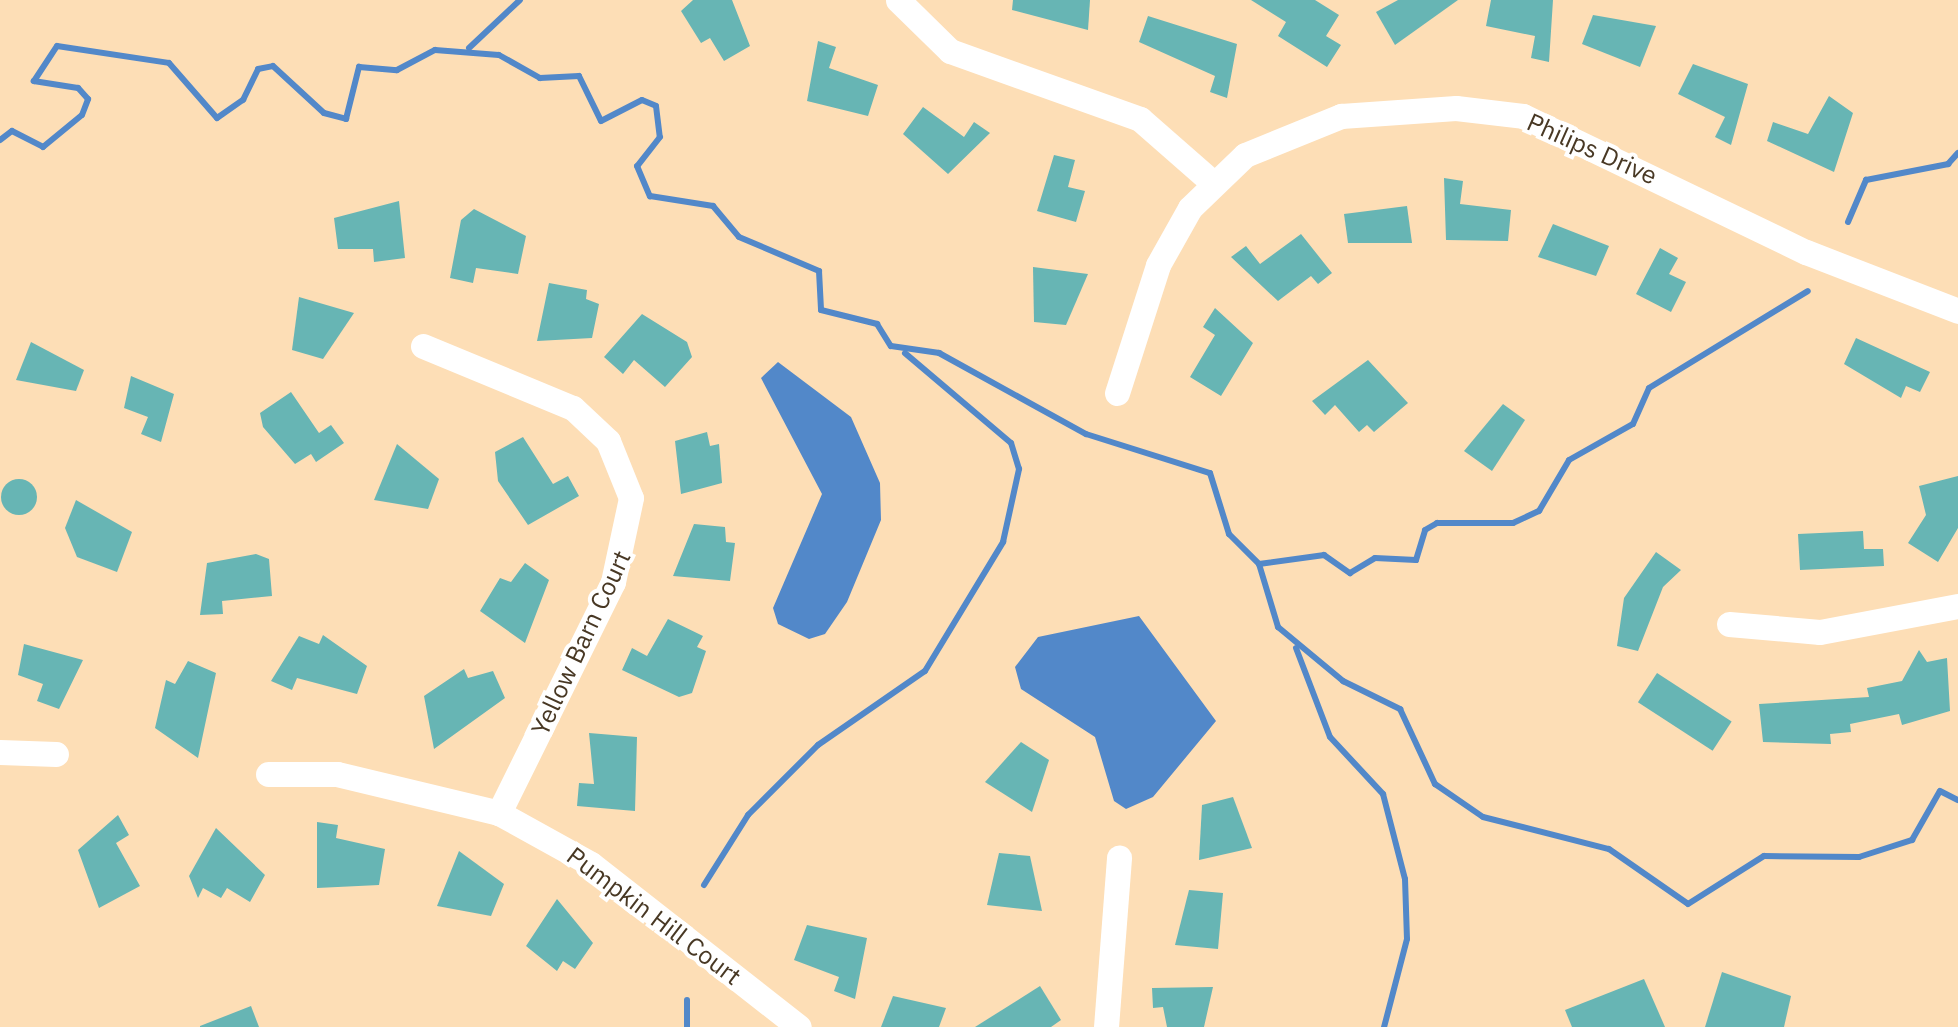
<!DOCTYPE html>
<style>
body{margin:0}
#map{position:relative;width:1958px;height:1027px;overflow:hidden;background:#fddeb6;font-family:"IBM Plex Sans",sans-serif}
div>[style]{position:absolute}
[style*='--x']{left:calc(var(--x)*1px);top:calc(var(--y)*1px);width:calc(var(--w)*1px);rotate:calc(var(--a)*1deg)}
.water>*{inset:0;background:#5288c9}
.stream>*{height:6px;margin:-3px;padding:0 3px;transform-origin:3px;border-radius:3px;background:#5288c9}
.building>*{inset:0;background:#67b5b4;transform-origin:0 0}
.round{border-radius:50%}
.minor>*{height:25px;margin:-12.5px;padding:0 12.5px;transform-origin:12.5px;border-radius:12.5px;background:#fff}
span{translate:-50% -50%;white-space:nowrap;text-align:center;line-height:1.15;-webkit-text-stroke:8px #fff;paint-order:stroke}
.street-label{font-size:25px;color:#483824}
</style>
<div id="map">
<div class="water">
<div style="clip-path:polygon(778px 362px,851px 417px,880px 483px,881px 520px,847px 602px,825px 634px,809px 639px,778px 624px,773px 608px,822px 494px,761px 378px)"></div>
<div style="clip-path:polygon(1139px 616px,1216px 721px,1153px 797px,1126px 809px,1114px 801px,1095px 737px,1021px 689px,1015px 667px,1038px 637px)"></div>
</div>
<div class="stream">
<div style="--x:469;--y:48;--w:70;--a:-43.3"></div>
<div style="--x:0;--y:140;--w:15;--a:-37"></div>
<div style="--x:12;--y:131;--w:35;--a:27"></div>
<div style="--x:43;--y:147;--w:50;--a:-39.4"></div>
<div style="--x:82;--y:115;--w:17;--a:-69"></div>
<div style="--x:88;--y:99;--w:15;--a:-132"></div>
<div style="--x:78;--y:88;--w:45;--a:-171"></div>
<div style="--x:34;--y:81;--w:42;--a:-56.7"></div>
<div style="--x:57;--y:46;--w:113;--a:8.6"></div>
<div style="--x:169;--y:63;--w:73;--a:48.9"></div>
<div style="--x:217;--y:118;--w:32;--a:-35"></div>
<div style="--x:243;--y:100;--w:34;--a:-64"></div>
<div style="--x:258;--y:69;--w:15;--a:-11"></div>
<div style="--x:273;--y:66;--w:69;--a:42.7"></div>
<div style="--x:324;--y:113;--w:23;--a:15"></div>
<div style="--x:346;--y:119;--w:54;--a:-76"></div>
<div style="--x:359;--y:67;--w:38;--a:5"></div>
<div style="--x:397;--y:70;--w:43;--a:-27.8"></div>
<div style="--x:435;--y:50;--w:64;--a:4.5"></div>
<div style="--x:499;--y:55;--w:47;--a:29.3"></div>
<div style="--x:540;--y:78;--w:39;--a:-3"></div>
<div style="--x:579;--y:76;--w:50;--a:63.9"></div>
<div style="--x:601;--y:121;--w:46;--a:-27.1"></div>
<div style="--x:642;--y:100;--w:15;--a:23"></div>
<div style="--x:656;--y:106;--w:31;--a:83"></div>
<div style="--x:660;--y:137;--w:37;--a:128"></div>
<div style="--x:637;--y:166;--w:33;--a:67"></div>
<div style="--x:650;--y:196;--w:64;--a:9"></div>
<div style="--x:713;--y:206;--w:40;--a:50"></div>
<div style="--x:739;--y:237;--w:87;--a:23"></div>
<div style="--x:819;--y:271;--w:39;--a:87"></div>
<div style="--x:821;--y:310;--w:58;--a:14"></div>
<div style="--x:877;--y:324;--w:26;--a:58"></div>
<div style="--x:891;--y:346;--w:49;--a:8.3"></div>
<div style="--x:939;--y:353;--w:168;--a:28.9"></div>
<div style="--x:1086;--y:434;--w:130;--a:17.5"></div>
<div style="--x:1210;--y:473;--w:64;--a:72.7"></div>
<div style="--x:1229;--y:534;--w:42;--a:45"></div>
<div style="--x:1259;--y:564;--w:66;--a:73.2"></div>
<div style="--x:1278;--y:627;--w:85;--a:39.7"></div>
<div style="--x:1343;--y:681;--w:64;--a:26.2"></div>
<div style="--x:1400;--y:709;--w:83;--a:65"></div>
<div style="--x:1435;--y:784;--w:58;--a:34.5"></div>
<div style="--x:1483;--y:817;--w:130;--a:14.3"></div>
<div style="--x:1609;--y:849;--w:96;--a:34.8"></div>
<div style="--x:1688;--y:904;--w:90;--a:-32.3"></div>
<div style="--x:1764;--y:856;--w:95;--a:0.6"></div>
<div style="--x:1859;--y:857;--w:56;--a:-17.8"></div>
<div style="--x:1912;--y:840;--w:56;--a:-60.3"></div>
<div style="--x:1940;--y:791;--w:20;--a:27"></div>
<div style="--x:1848;--y:222;--w:46;--a:-66.8"></div>
<div style="--x:1866;--y:180;--w:84;--a:-11"></div>
<div style="--x:1948;--y:164;--w:15;--a:-48"></div>
<div style="--x:1259;--y:564;--w:66;--a:-7.9"></div>
<div style="--x:1324;--y:555;--w:32;--a:35"></div>
<div style="--x:1350;--y:573;--w:29;--a:-31"></div>
<div style="--x:1375;--y:558;--w:41;--a:2.8"></div>
<div style="--x:1416;--y:560;--w:31;--a:-73"></div>
<div style="--x:1425;--y:530;--w:14;--a:-30"></div>
<div style="--x:1437;--y:523;--w:76;--a:0"></div>
<div style="--x:1513;--y:523;--w:29;--a:-25"></div>
<div style="--x:1539;--y:511;--w:59;--a:-59.5"></div>
<div style="--x:1569;--y:460;--w:73;--a:-29.4"></div>
<div style="--x:1633;--y:424;--w:39;--a:-66"></div>
<div style="--x:1649;--y:388;--w:186;--a:-31.4"></div>
<div style="--x:1296;--y:648;--w:95;--a:69.1"></div>
<div style="--x:1330;--y:737;--w:78;--a:47.1"></div>
<div style="--x:1383;--y:794;--w:88;--a:75.5"></div>
<div style="--x:1405;--y:879;--w:60;--a:88.1"></div>
<div style="--x:1407;--y:939;--w:91;--a:104.6"></div>
<div style="--x:704;--y:885;--w:83;--a:-57.8"></div>
<div style="--x:748;--y:815;--w:99;--a:-45"></div>
<div style="--x:818;--y:745;--w:130;--a:-34.7"></div>
<div style="--x:925;--y:671;--w:151;--a:-58.8"></div>
<div style="--x:1003;--y:542;--w:75;--a:-77.6"></div>
<div style="--x:1019;--y:469;--w:27;--a:-107"></div>
<div style="--x:1011;--y:443;--w:139;--a:-139.7"></div>
<div style="--x:687;--y:1000;--w:27;--a:90"></div>
</div>
<div class="building">
<div style="clip-path:polygon(693px 0,732px 0,750px 46px,724px 61px,710px 38px,701px 43px,681px 11px)"></div>
<div style="clip-path:polygon(1013px 0,1090px 0,1088px 30px,1012px 10px)"></div>
<div style="clip-path:polygon(1251px 0,1315px 0,1339px 15px,1326px 36px,1341px 45px,1327px 67px,1278px 36px,1286px 22px)"></div>
<div style="clip-path:polygon(1398px 0,1458px 0,1395px 45px,1376px 12px)"></div>
<div style="clip-path:polygon(1491px 0,1553px 0,1549px 62px,1531px 58px,1535px 36px,1486px 26px)"></div>
<div style="clip-path:polygon(1593px 15px,1656px 26px,1640px 67px,1582px 44px)"></div>
<div style="clip-path:polygon(1148px 16px,1237px 44px,1227px 98px,1210px 92px,1215px 76px,1139px 42px)"></div>
<div style="clip-path:polygon(818px 41px,836px 47px,829px 68px,878px 85px,868px 116px,807px 101px)"></div>
<div style="clip-path:polygon(1693px 64px,1748px 84px,1731px 145px,1715px 137px,1725px 117px,1678px 94px)"></div>
<div style="clip-path:polygon(1829px 96px,1853px 113px,1834px 172px,1767px 141px,1773px 122px,1808px 134px)"></div>
<div style="clip-path:polygon(923px 107px,964px 137px,974px 122px,990px 133px,948px 174px,903px 134px)"></div>
<div style="clip-path:polygon(1054px 155px,1075px 160px,1068px 187px,1085px 191px,1076px 222px,1037px 211px)"></div>
<div style="clip-path:polygon(1444px 178px,1463px 181px,1460px 204px,1511px 210px,1508px 241px,1446px 240px)"></div>
<div style="clip-path:polygon(399px 201px,405px 258px,374px 262px,373px 249px,338px 249px,334px 218px)"></div>
<div style="clip-path:polygon(1407px 206px,1412px 243px,1348px 243px,1344px 214px)"></div>
<div style="clip-path:polygon(474px 209px,526px 236px,518px 274px,476px 268px,473px 283px,450px 278px,461px 220px)"></div>
<div style="clip-path:polygon(1553px 224px,1609px 246px,1596px 276px,1538px 257px)"></div>
<div style="clip-path:polygon(1301px 234px,1332px 273px,1318px 284px,1311px 276px,1278px 301px,1231px 257px,1246px 246px,1260px 264px)"></div>
<div style="clip-path:polygon(1660px 248px,1678px 258px,1669px 274px,1686px 282px,1671px 312px,1636px 294px)"></div>
<div style="clip-path:polygon(1033px 267px,1088px 274px,1066px 325px,1034px 322px)"></div>
<div style="clip-path:polygon(549px 283px,587px 290px,586px 299px,599px 304px,592px 338px,537px 341px)"></div>
<div style="clip-path:polygon(299px 297px,354px 313px,323px 359px,292px 350px)"></div>
<div style="clip-path:polygon(1215px 308px,1253px 343px,1221px 396px,1190px 377px,1215px 335px,1203px 327px)"></div>
<div style="clip-path:polygon(642px 314px,687px 342px,692px 357px,665px 387px,634px 360px,623px 374px,604px 357px)"></div>
<div style="clip-path:polygon(1856px 338px,1930px 372px,1920px 392px,1906px 386px,1901px 398px,1844px 364px)"></div>
<div style="clip-path:polygon(31px 342px,84px 370px,76px 391px,16px 380px)"></div>
<div style="clip-path:polygon(1368px 360px,1408px 403px,1374px 432px,1367px 425px,1359px 432px,1335px 405px,1325px 415px,1312px 401px)"></div>
<div style="clip-path:polygon(131px 376px,174px 394px,161px 442px,141px 434px,148px 417px,124px 408px)"></div>
<div style="clip-path:polygon(291px 392px,319px 433px,331px 425px,344px 443px,316px 462px,311px 454px,295px 464px,263px 427px,260px 413px)"></div>
<div style="clip-path:polygon(1503px 404px,1525px 420px,1492px 471px,1464px 451px)"></div>
<div style="clip-path:polygon(707px 432px,710px 446px,719px 444px,722px 483px,681px 494px,675px 441px)"></div>
<div style="clip-path:polygon(523px 437px,553px 484px,568px 476px,579px 496px,528px 525px,498px 481px,495px 452px)"></div>
<div style="clip-path:polygon(397px 444px,439px 479px,428px 509px,374px 500px)"></div>
<div style="clip-path:polygon(1958px 476px,1958px 528px,1938px 562px,1908px 543px,1926px 515px,1919px 486px)"></div>
<div class="round" style="left:1px;top:479px;width:36px;height:36px"></div>
<div style="clip-path:polygon(76px 500px,132px 532px,117px 572px,77px 557px,65px 528px)"></div>
<div style="clip-path:polygon(694px 524px,725px 527px,726px 542px,735px 543px,730px 581px,673px 576px)"></div>
<div style="clip-path:polygon(1863px 531px,1864px 549px,1883px 549px,1884px 566px,1800px 570px,1798px 534px)"></div>
<div style="clip-path:polygon(1656px 552px,1681px 570px,1663px 587px,1638px 651px,1617px 646px,1624px 598px)"></div>
<div style="clip-path:polygon(256px 554px,269px 559px,272px 596px,222px 601px,223px 614px,200px 615px,207px 563px)"></div>
<div style="clip-path:polygon(525px 563px,549px 580px,525px 643px,480px 611px,500px 578px,511px 582px)"></div>
<div style="clip-path:polygon(668px 619px,703px 636px,697px 647px,706px 651px,692px 693px,679px 697px,622px 670px,632px 648px,647px 656px)"></div>
<div style="clip-path:polygon(323px 635px,367px 666px,357px 694px,297px 678px,292px 690px,271px 681px,299px 636px,319px 644px)"></div>
<div style="clip-path:polygon(24px 644px,83px 660px,59px 709px,37px 701px,43px 684px,18px 675px)"></div>
<div style="clip-path:polygon(1919px 650px,1927px 662px,1947px 658px,1950px 711px,1902px 725px,1899px 714px,1850px 724px,1851px 732px,1830px 734px,1831px 744px,1763px 742px,1759px 704px,1869px 697px,1867px 688px,1902px 681px)"></div>
<div style="clip-path:polygon(188px 661px,216px 673px,198px 758px,155px 728px,166px 680px,175px 684px)"></div>
<div style="clip-path:polygon(464px 669px,468px 678px,493px 671px,505px 698px,434px 749px,424px 696px)"></div>
<div style="left:1657px;top:673px;width:89px;height:35px;rotate:33deg"></div>
<div style="clip-path:polygon(589px 733px,637px 737px,635px 811px,577px 806px,579px 783px,594px 784px)"></div>
<div style="clip-path:polygon(1021px 742px,1049px 760px,1032px 812px,985px 782px)"></div>
<div style="clip-path:polygon(1233px 797px,1252px 848px,1199px 860px,1202px 805px)"></div>
<div style="clip-path:polygon(118px 815px,129px 835px,116px 843px,140px 886px,99px 908px,78px 850px)"></div>
<div style="clip-path:polygon(317px 822px,338px 825px,336px 838px,385px 849px,379px 885px,317px 888px)"></div>
<div style="clip-path:polygon(216px 828px,265px 875px,250px 902px,227px 888px,221px 898px,203px 888px,198px 898px,189px 876px)"></div>
<div style="clip-path:polygon(459px 851px,504px 884px,491px 916px,437px 906px)"></div>
<div style="clip-path:polygon(999px 853px,1030px 856px,1042px 911px,987px 905px)"></div>
<div style="clip-path:polygon(1189px 890px,1223px 893px,1218px 949px,1175px 945px)"></div>
<div style="clip-path:polygon(557px 899px,593px 943px,575px 969px,563px 961px,557px 971px,526px 946px)"></div>
<div style="clip-path:polygon(807px 925px,867px 938px,855px 999px,834px 991px,839px 977px,794px 960px)"></div>
<div style="clip-path:polygon(1722px 972px,1791px 996px,1784px 1027px,1705px 1027px)"></div>
<div style="clip-path:polygon(1644px 979px,1665px 1027px,1572px 1027px,1565px 1010px)"></div>
<div style="clip-path:polygon(1040px 986px,1061px 1020px,1051px 1027px,975px 1027px)"></div>
<div style="clip-path:polygon(1213px 987px,1204px 1027px,1167px 1027px,1163px 1007px,1153px 1008px,1152px 988px)"></div>
<div style="clip-path:polygon(893px 996px,946px 1008px,939px 1027px,881px 1027px)"></div>
<div style="clip-path:polygon(251px 1006px,259px 1027px,200px 1027px,200px 1026px)"></div>
</div>
<div class="minor">
<div style="--x:898;--y:0;--w:73;--a:44.4"></div>
<div style="--x:950;--y:51;--w:202;--a:19.7"></div>
<div style="--x:1140;--y:119;--w:96;--a:41.2"></div>
<div style="--x:423;--y:346;--w:162;--a:22.5"></div>
<div style="--x:573;--y:408;--w:48;--a:43.3"></div>
<div style="--x:608;--y:441;--w:61;--a:68"></div>
<div style="--x:631;--y:498;--w:86;--a:102.1"></div>
<div style="--x:613;--y:582;--w:258;--a:116.3"></div>
<div style="--x:1117;--y:393;--w:134;--a:-72.2"></div>
<div style="--x:1158;--y:265;--w:65;--a:-60.7"></div>
<div style="--x:1190;--y:208;--w:76;--a:-43.9"></div>
<div style="--x:1245;--y:155;--w:104;--a:-22.1"></div>
<div style="--x:1341;--y:116;--w:115;--a:-4"></div>
<div style="--x:1456;--y:108;--w:67;--a:6.8"></div>
<div style="--x:1523;--y:116;--w:314;--a:25.7"></div>
<div style="--x:1806;--y:252;--w:163;--a:21.2"></div>
<div style="--x:1729;--y:624;--w:91;--a:5"></div>
<div style="--x:1820;--y:632;--w:140;--a:-10.7"></div>
<div style="--x:0;--y:752;--w:56;--a:2"></div>
<div style="--x:268;--y:774;--w:69;--a:0"></div>
<div style="--x:337;--y:774;--w:167;--a:13.5"></div>
<div style="--x:499;--y:813;--w:105;--a:29"></div>
<div style="--x:591;--y:864;--w:264;--a:38.1"></div>
<div style="--x:1106;--y:1027;--w:170;--a:-85.6"></div>
</div>
<div class="street-label">
<span style="left:1592px;top:149px;rotate:24deg">Philips Drive</span>
<span style="left:581px;top:643px;rotate:-65deg">Yellow Barn Court</span>
<span style="left:654px;top:916px;rotate:37deg">Pumpkin Hill Court</span>
</div>
</div>
